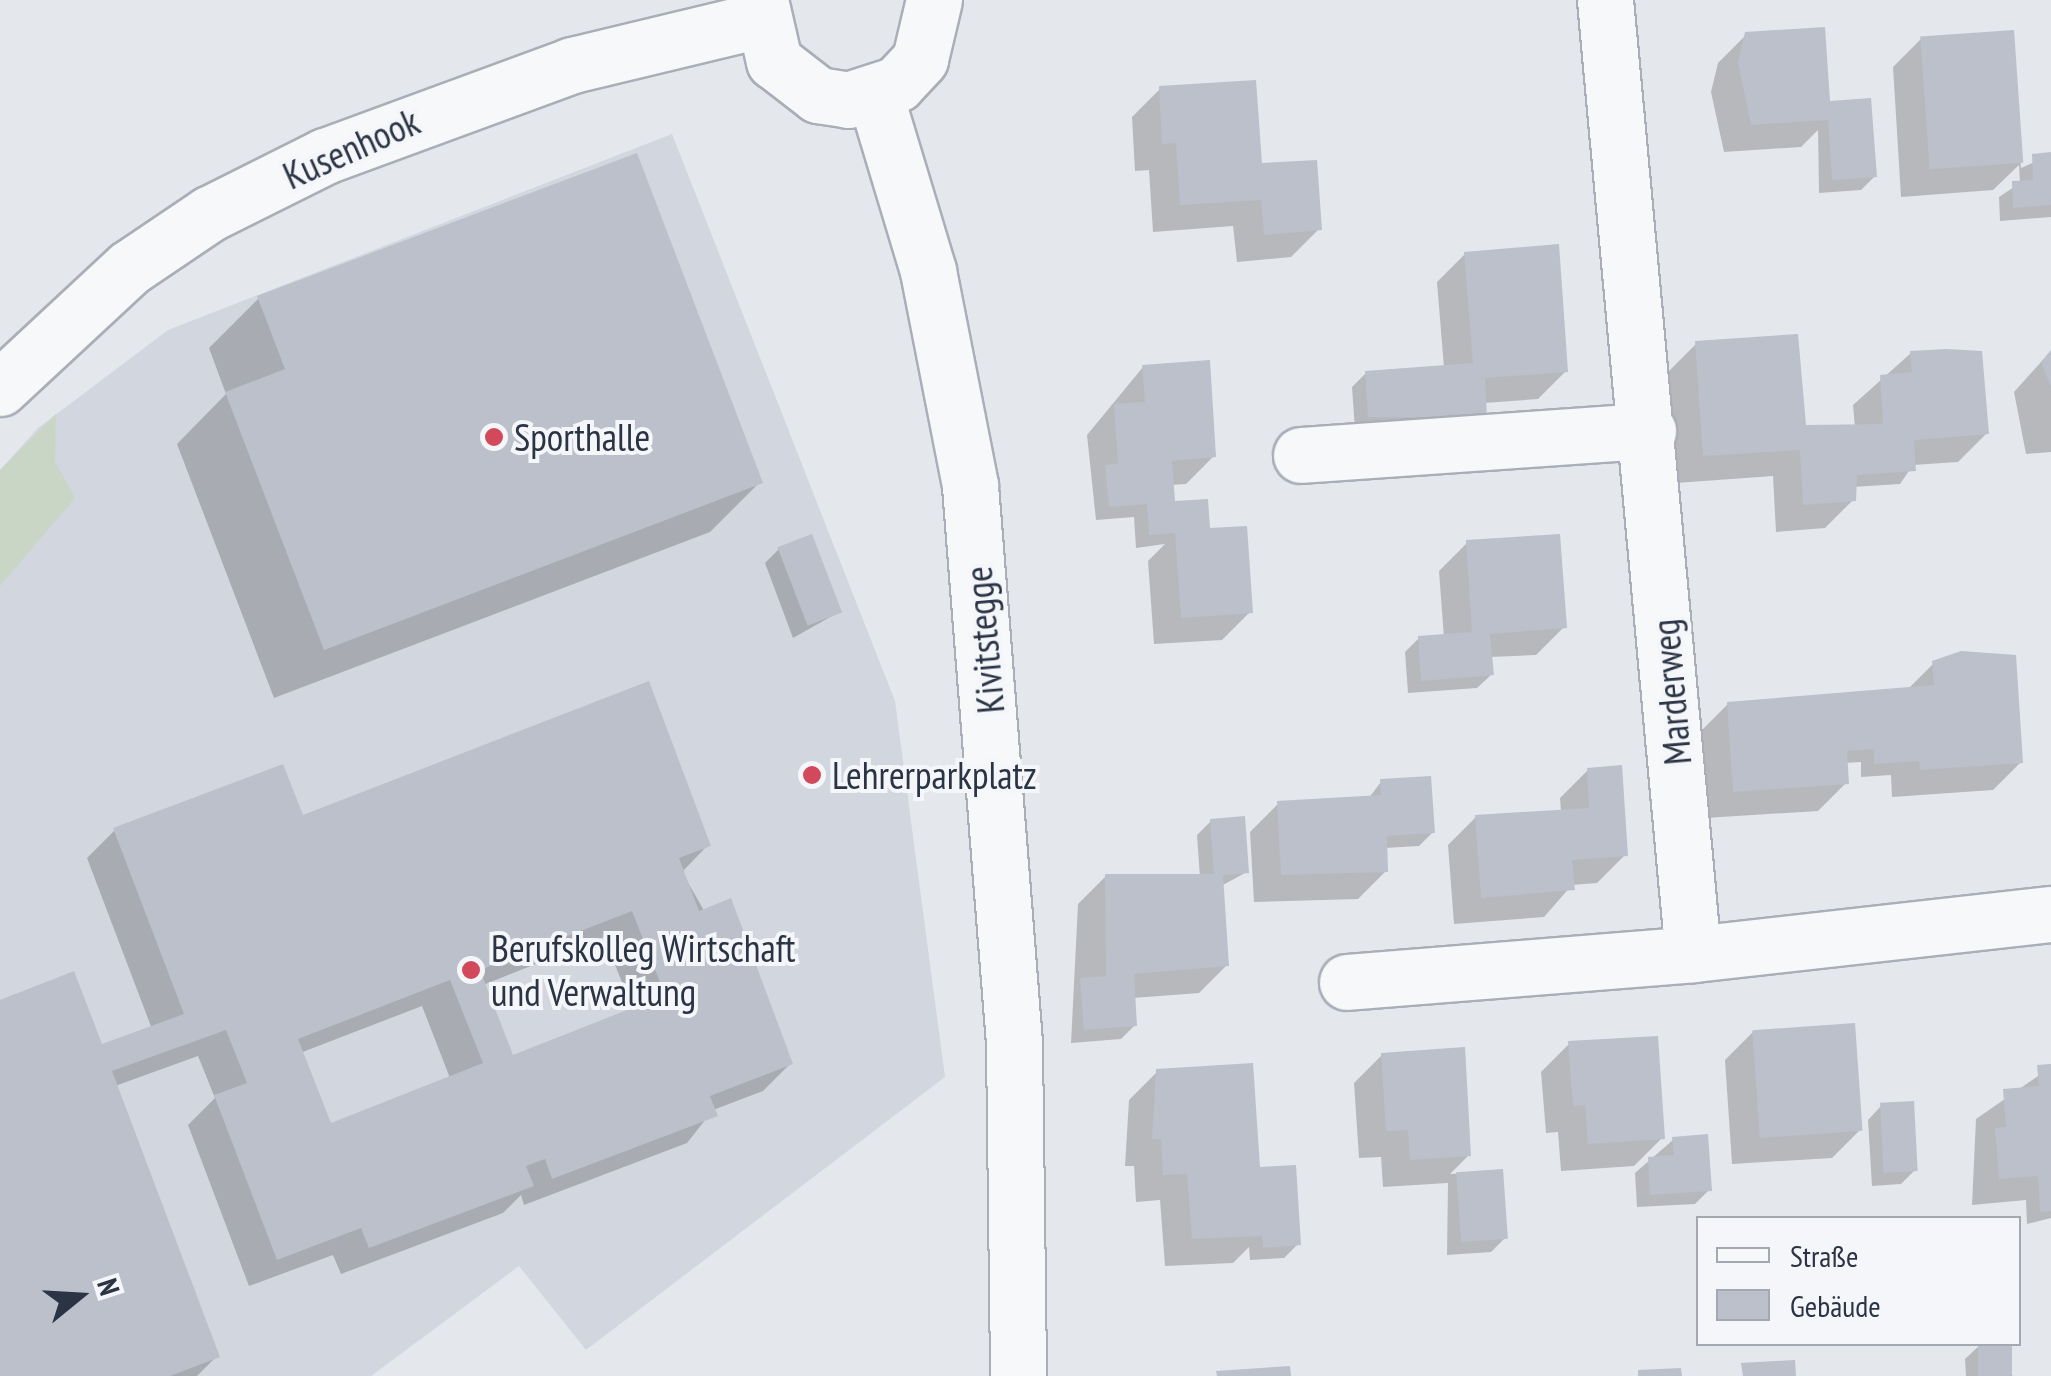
<!DOCTYPE html>
<meta charset="utf-8">
<style>
body{margin:0}
#map{position:relative;width:2051px;height:1376px;overflow:hidden;background:#e4e7ec;font-family:"PT Sans Narrow",sans-serif}
div>[style]{position:absolute}
[style*='--x']{left:calc(var(--x)*1px);top:calc(var(--y)*1px);width:calc(var(--w)*1px);rotate:calc(var(--a)*1deg)}
.built>*{inset:0;background:#d2d6de}
.green>*{inset:0;background:#c9d6c5}
.shadow>*{inset:0;background:#0003}
.building>*{inset:0;background:#bbc0ca;transform-origin:0 0}
.roads{filter:drop-shadow(2px 0 #a9aeb7) drop-shadow(-2px 0 #a9aeb7) drop-shadow(0 2px #a9aeb7) drop-shadow(0 -2px #a9aeb7)}
.street>*{height:55px;margin:-27.5px;padding:0 27.5px;transform-origin:27.5px;border-radius:27.5px;background:#f7f8fa}
.dots>*{width:28px;height:28px;translate:-50% -50%;box-sizing:border-box;border:5px solid #f4f6f9;border-radius:50%}
span{translate:-50% -50%;white-space:nowrap;text-align:center;line-height:1.15;-webkit-text-stroke:8px #f4f6f9;paint-order:stroke}
.street-label{font-size:38px;color:#2b3445}
.poi-label{font-size:38px;color:#2b3445}
.left{translate:0 -50%;text-align:left}
.legend{position:absolute;left:1696px;top:1216px;width:325px;height:130px;box-sizing:border-box;background:#f4f6f9;border:2px solid #a4a8b1;margin:0;padding:12px 18px;list-style:none;font-size:30px;color:#2b3445}
.legend li{display:flex;align-items:center;gap:20px;height:50px}
.legend b{width:50px;border:2px solid #a4a8b1}
.north{position:absolute;left:30px;top:1246px;width:100px;height:100px;-webkit-text-stroke:8px #f4f6f9;paint-order:stroke;rotate:72deg;font-size:28px;font-weight:700;line-height:40px;text-align:center;color:#2b3445}
.north::after{content:'';display:block;margin:auto;width:35px;height:45px;background:#2b3445;clip-path:polygon(50% 0,100% 100%,50% 72%,0 100%)}
</style>
<div id="map">
<div class="built">
<div style="clip-path:polygon(672px 134px,895px 701px,945px 1077px,586px 1350px,519px 1266px,371px 1376px,0 1376px,0 470px,38px 428px,168px 330px)"></div>
</div>
<div class="green">
<div style="clip-path:polygon(56px 414px,55px 462px,75px 498px,0 586px,0 470px)"></div>
</div>
<div class="shadow">
<div style="clip-path:polygon(2012px 33px,2021px 168px,2051px 155px,2051px 217px,2000px 221px,1999px 197px,2020px 183px,2019px 165px,1993px 190px,1901px 197px,1893px 67px,1921px 39px)"></div>
<div style="clip-path:polygon(1746px 35px,1828px 107px,1875px 176px,1861px 190px,1819px 193px,1818px 130px,1801px 147px,1724px 152px,1711px 92px,1718px 63px)"></div>
<div style="clip-path:polygon(1160px 89px,1260px 166px,1319px 229px,1291px 257px,1237px 262px,1233px 226px,1153px 232px,1149px 170px,1135px 171px,1132px 117px)"></div>
<div style="clip-path:polygon(1465px 254px,1566px 371px,1538px 399px,1484px 403px,1485px 417px,1355px 430px,1352px 387px,1366px 373px,1444px 368px,1437px 282px)"></div>
<div style="clip-path:polygon(259px 298px,760px 482px,710px 532px,274px 698px,177px 444px,226px 394px,209px 348px)"></div>
<div style="clip-path:polygon(1696px 344px,1803px 428px,1855px 428px,1853px 405px,1911px 353px,1986px 434px,1958px 462px,1913px 465px,1900px 484px,1852px 487px,1853px 500px,1825px 528px,1776px 532px,1773px 476px,1676px 483px,1668px 372px)"></div>
<div style="clip-path:polygon(2051px 351px,2051px 452px,2026px 454px,2014px 392px)"></div>
<div style="clip-path:polygon(1143px 367px,1214px 456px,1186px 484px,1171px 485px,1173px 504px,1204px 531px,1250px 612px,1222px 640px,1154px 644px,1148px 561px,1165px 544px,1136px 548px,1134px 517px,1096px 520px,1087px 435px)"></div>
<div style="clip-path:polygon(1467px 543px,1564px 627px,1536px 655px,1490px 657px,1491px 675px,1477px 688px,1408px 693px,1405px 652px,1419px 638px,1444px 638px,1439px 571px)"></div>
<div style="clip-path:polygon(779px 549px,839px 612px,793px 638px,765px 563px)"></div>
<div style="clip-path:polygon(1934px 663px,2021px 762px,1993px 790px,1892px 797px,1891px 775px,1861px 777px,1861px 762px,1844px 763px,1846px 783px,1818px 811px,1705px 818px,1700px 732px,1728px 704px,1907px 690px)"></div>
<div style="clip-path:polygon(1588px 770px,1625px 855px,1597px 883px,1572px 885px,1544px 917px,1454px 924px,1448px 845px,1476px 817px,1561px 812px,1560px 798px)"></div>
<div style="clip-path:polygon(1381px 782px,1433px 832px,1419px 846px,1385px 848px,1386px 871px,1358px 899px,1254px 902px,1250px 832px,1278px 804px,1368px 799px)"></div>
<div style="clip-path:polygon(evenodd,302px 818px,708px 845px,682px 872px,791px 1063px,763px 1091px,713px 1110px,687px 1143px,524px 1205px,521px 1195px,503px 1213px,341px 1274px,333px 1255px,249px 1286px,188px 1125px,215px 1098px,198px 1056px,115px 1086px,217px 1356px,197px 1376px,0 1376px,0 1002px,101px 1048px,152px 1029px,87px 858px,115px 830px,302px 818px,604px 937px,633px 1010px,512px 1058px,483px 985px,604px 937px,302px 818px,422px 1006px,450px 1078px,329px 1126px,300px 1053px,422px 1006px)"></div>
<div style="clip-path:polygon(1211px 821px,1247px 872px,1221px 886px,1227px 965px,1199px 993px,1133px 998px,1135px 1025px,1121px 1039px,1071px 1043px,1078px 904px,1106px 876px,1200px 878px,1197px 835px)"></div>
<div style="clip-path:polygon(1753px 1032px,1860px 1130px,1832px 1158px,1732px 1164px,1725px 1060px)"></div>
<div style="clip-path:polygon(1569px 1044px,1662px 1138px,1634px 1166px,1561px 1171px,1558px 1132px,1546px 1133px,1541px 1072px)"></div>
<div style="clip-path:polygon(1382px 1055px,1469px 1155px,1450px 1174px,1501px 1171px,1505px 1238px,1491px 1252px,1447px 1255px,1448px 1183px,1383px 1187px,1381px 1157px,1359px 1158px,1354px 1083px)"></div>
<div style="clip-path:polygon(2051px 1067px,2051px 1218px,2027px 1224px,2026px 1200px,1972px 1205px,1976px 1119px)"></div>
<div style="clip-path:polygon(1157px 1072px,1257px 1170px,1298px 1244px,1284px 1258px,1250px 1260px,1249px 1247px,1233px 1263px,1165px 1266px,1160px 1200px,1136px 1202px,1134px 1166px,1125px 1166px,1129px 1100px)"></div>
<div style="clip-path:polygon(1881px 1106px,1915px 1170px,1901px 1184px,1872px 1186px,1868px 1120px)"></div>
<div style="clip-path:polygon(1674px 1139px,1709px 1190px,1695px 1204px,1637px 1207px,1635px 1173px)"></div>
<div style="clip-path:polygon(1979px 1346px,2013px 1376px,1966px 1376px,1965px 1359px)"></div>
</div>
<div class="building">
<div style="clip-path:polygon(1825px 27px,1830px 101px,1871px 98px,1877px 177px,1832px 180px,1828px 120px,1751px 125px,1738px 63px,1745px 32px)"></div>
<div style="left:2014px;top:30px;width:133px;height:94px;rotate:86deg"></div>
<div style="clip-path:polygon(1256px 80px,1262px 163px,1317px 160px,1322px 230px,1264px 235px,1261px 200px,1180px 205px,1176px 143px,1162px 144px,1159px 86px)"></div>
<div style="clip-path:polygon(2051px 152px,2051px 205px,2013px 208px,2012px 181px,2033px 180px,2032px 154px)"></div>
<div style="clip-path:polygon(637px 153px,763px 483px,324px 650px,225px 392px,285px 369px,257px 296px)"></div>
<div style="clip-path:polygon(1559px 244px,1568px 372px,1485px 378px,1487px 418px,1368px 417px,1365px 371px,1473px 363px,1464px 252px)"></div>
<div style="clip-path:polygon(1798px 334px,1806px 425px,1883px 424px,1880px 375px,1912px 372px,1910px 351px,1946px 349px,1982px 351px,1989px 434px,1914px 440px,1916px 471px,1857px 475px,1856px 501px,1803px 505px,1800px 450px,1703px 456px,1695px 341px)"></div>
<div style="clip-path:polygon(2051px 350px,2051px 387px,2041px 362px)"></div>
<div style="clip-path:polygon(1210px 360px,1216px 457px,1172px 461px,1175px 501px,1208px 499px,1210px 528px,1247px 526px,1253px 613px,1181px 618px,1175px 533px,1149px 535px,1147px 504px,1109px 507px,1105px 465px,1118px 464px,1114px 404px,1145px 402px,1142px 365px)"></div>
<div style="left:812px;top:534px;width:84px;height:37px;rotate:69deg"></div>
<div style="clip-path:polygon(1560px 534px,1567px 628px,1490px 634px,1494px 675px,1421px 681px,1418px 636px,1472px 632px,1466px 540px)"></div>
<div style="clip-path:polygon(1961px 651px,2016px 655px,2023px 763px,1920px 770px,1919px 761px,1874px 764px,1874px 749px,1847px 751px,1849px 784px,1733px 792px,1727px 702px,1934px 685px,1932px 661px)"></div>
<div style="clip-path:polygon(evenodd,649px 681px,711px 846px,679px 858px,699px 911px,731px 898px,793px 1064px,710px 1096px,718px 1116px,552px 1179px,545px 1159px,526px 1166px,534px 1186px,369px 1248px,361px 1228px,277px 1260px,214px 1095px,247px 1083px,226px 1030px,112px 1071px,220px 1357px,170px 1376px,0 1376px,0 1000px,74px 971px,102px 1044px,184px 1014px,113px 828px,283px 764px,303px 815px,649px 681px,632px 911px,665px 995px,513px 1055px,480px 970px,632px 911px,649px 681px,450px 980px,483px 1063px,331px 1123px,298px 1039px,450px 980px)"></div>
<div style="clip-path:polygon(1622px 765px,1628px 856px,1572px 860px,1575px 890px,1481px 898px,1475px 815px,1589px 808px,1587px 768px)"></div>
<div style="clip-path:polygon(1431px 776px,1435px 833px,1387px 836px,1388px 872px,1281px 875px,1277px 801px,1381px 795px,1380px 779px)"></div>
<div style="clip-path:polygon(1245px 816px,1249px 873px,1223px 875px,1229px 966px,1134px 974px,1137px 1026px,1084px 1030px,1080px 978px,1106px 976px,1105px 874px,1214px 874px,1210px 819px)"></div>
<div style="left:1855px;top:1023px;width:108px;height:103px;rotate:86deg"></div>
<div style="clip-path:polygon(1658px 1036px,1665px 1139px,1588px 1144px,1585px 1105px,1573px 1106px,1568px 1041px)"></div>
<div style="clip-path:polygon(1465px 1047px,1471px 1156px,1410px 1160px,1408px 1130px,1386px 1131px,1381px 1053px)"></div>
<div style="clip-path:polygon(1253px 1063px,1260px 1167px,1296px 1165px,1301px 1245px,1263px 1248px,1262px 1236px,1192px 1239px,1187px 1174px,1163px 1175px,1161px 1139px,1152px 1139px,1156px 1069px)"></div>
<div style="clip-path:polygon(2051px 1064px,2051px 1211px,2040px 1212px,2038px 1176px,1999px 1179px,1995px 1128px,2006px 1127px,2003px 1089px,2039px 1086px,2037px 1065px)"></div>
<div style="left:1914px;top:1101px;width:70px;height:34px;rotate:87deg"></div>
<div style="clip-path:polygon(1708px 1134px,1712px 1191px,1650px 1195px,1648px 1157px,1674px 1155px,1672px 1137px)"></div>
<div style="left:1503px;top:1169px;width:70px;height:47px;rotate:86deg"></div>
<div style="left:1978px;top:1344px;width:34px;height:32px"></div>
<div style="clip-path:polygon(1795px 1360px,1796px 1376px,1743px 1376px,1741px 1363px)"></div>
<div style="clip-path:polygon(1290px 1366px,1291px 1376px,1217px 1376px,1216px 1371px)"></div>
<div style="clip-path:polygon(1681px 1368px,1682px 1376px,1638px 1376px,1638px 1370px)"></div>
</div>
<div class="roads">
<div class="street">
<div style="--x:760;--y:0;--w:63;--a:77.1"></div>
<div style="--x:774;--y:61;--w:56;--a:37.7"></div>
<div style="--x:818;--y:95;--w:30;--a:9"></div>
<div style="--x:848;--y:100;--w:52;--a:-18.1"></div>
<div style="--x:897;--y:84;--w:34;--a:-47"></div>
<div style="--x:920;--y:59;--w:61;--a:-76.7"></div>
<div style="--x:1605;--y:0;--w:958;--a:84.73"></div>
<div style="--x:1693;--y:954;--w:360;--a:-6.4"></div>
<div style="--x:875;--y:95;--w:184;--a:73.2"></div>
<div style="--x:928;--y:271;--w:219;--a:78.9"></div>
<div style="--x:970;--y:486;--w:559;--a:85.48"></div>
<div style="--x:1014;--y:1043;--w:333;--a:89.3"></div>
<div style="--x:0;--y:388;--w:176;--a:-42.9"></div>
<div style="--x:129;--y:268;--w:97;--a:-34"></div>
<div style="--x:209;--y:214;--w:130;--a:-26.6"></div>
<div style="--x:325;--y:156;--w:263;--a:-20.2"></div>
<div style="--x:572;--y:65;--w:192;--a:-13.5"></div>
<div style="--x:1301;--y:455;--w:348;--a:-4"></div>
<div style="--x:1347;--y:982;--w:347;--a:-4.6"></div>
</div>
</div>
<div class="dots">
<div style="left:494px;top:437px;background:#d1495b"></div>
<div style="left:812px;top:775px;background:#d1495b"></div>
<div style="left:471px;top:970px;background:#d1495b"></div>
</div>
<div class="street-label">
<span style="left:351px;top:148px;rotate:-24deg">Kusenhook</span>
<span style="left:984px;top:640px;rotate:-95deg">Kivitstegge</span>
<span style="left:1671px;top:692px;rotate:-95deg">Marderweg</span>
</div>
<div class="poi-label">
<span class="left" style="left:514px;top:437px">Sporthalle</span>
<span class="left" style="left:832px;top:775px">Lehrerparkplatz</span>
<span class="left" style="left:491px;top:970px">Berufskolleg Wirtschaft<br>und Verwaltung</span>
</div>
<ul class="legend">
<li><b style="height:12px;background:#f7f8fa"></b>Straße</li>
<li><b style="height:28px;background:#bbc0ca"></b>Gebäude</li>
</ul>
<div class="north">N</div>
</div>
